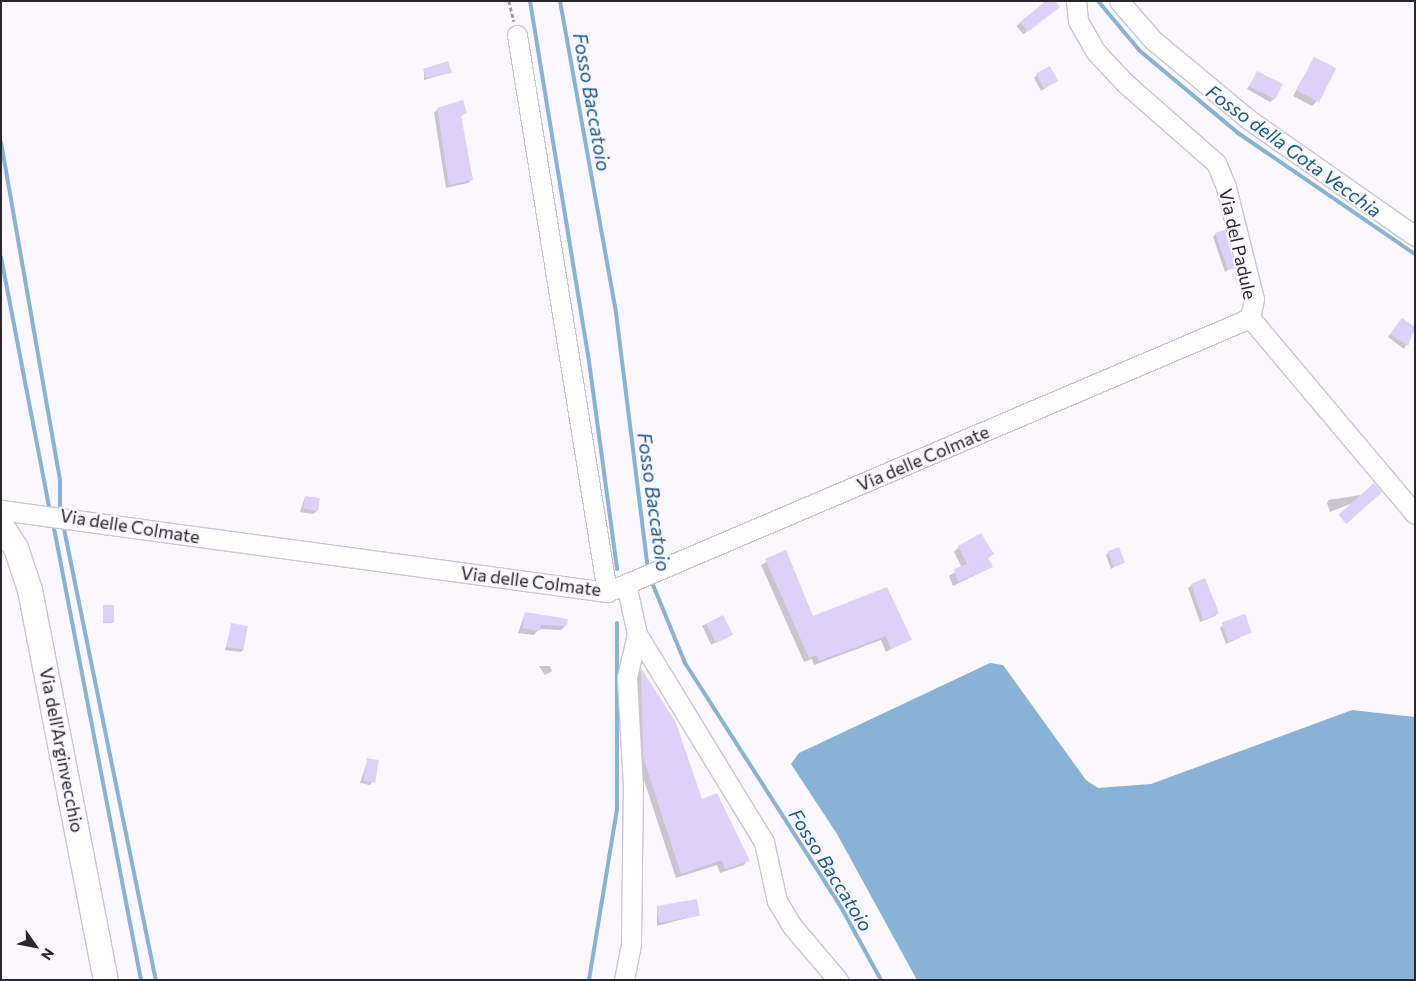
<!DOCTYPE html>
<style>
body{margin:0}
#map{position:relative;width:1416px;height:981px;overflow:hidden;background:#fbf7ff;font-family:Commissioner,sans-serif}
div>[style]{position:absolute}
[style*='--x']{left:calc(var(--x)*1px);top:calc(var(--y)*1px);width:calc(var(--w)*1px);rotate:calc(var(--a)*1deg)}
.water>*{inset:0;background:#88b3d7}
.shadow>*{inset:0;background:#0003;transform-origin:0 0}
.stream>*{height:4px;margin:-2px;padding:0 2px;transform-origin:2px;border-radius:2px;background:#88b3d7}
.building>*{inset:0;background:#ddd1f9;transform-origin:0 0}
.path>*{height:2.5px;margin-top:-1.25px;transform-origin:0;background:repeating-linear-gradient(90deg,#9e9ba1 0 4px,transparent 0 6.5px)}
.roads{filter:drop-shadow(1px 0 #cbc6d1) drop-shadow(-1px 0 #cbc6d1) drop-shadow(0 1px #cbc6d1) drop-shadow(0 -1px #cbc6d1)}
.minor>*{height:19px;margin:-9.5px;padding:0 9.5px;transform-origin:9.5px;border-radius:9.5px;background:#fff}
.major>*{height:24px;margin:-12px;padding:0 12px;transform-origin:12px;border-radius:12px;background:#fff}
span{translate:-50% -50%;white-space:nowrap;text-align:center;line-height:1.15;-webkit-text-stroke:4px #fbf7ff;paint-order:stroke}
.street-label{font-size:18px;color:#29272b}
.water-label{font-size:19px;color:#175b8a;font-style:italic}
.frame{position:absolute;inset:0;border:2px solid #29272b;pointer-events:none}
.north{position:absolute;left:10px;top:921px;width:50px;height:50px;-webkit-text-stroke:4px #fbf7ff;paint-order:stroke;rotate:123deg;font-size:14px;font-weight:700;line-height:20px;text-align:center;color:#29272b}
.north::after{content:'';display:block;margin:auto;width:18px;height:22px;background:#29272b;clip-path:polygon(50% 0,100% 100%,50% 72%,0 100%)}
</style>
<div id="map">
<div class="water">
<div style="clip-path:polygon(990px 663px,1003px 665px,1086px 780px,1098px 788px,1151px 784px,1352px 710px,1415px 717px,1415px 980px,917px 980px,837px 834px,791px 764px,799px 753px)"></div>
</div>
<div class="shadow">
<div style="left:1048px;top:1px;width:11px;height:40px;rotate:52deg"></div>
<div style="clip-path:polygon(1314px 58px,1317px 101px,1312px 106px,1293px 96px)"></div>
<div style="clip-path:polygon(424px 70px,451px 72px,424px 80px)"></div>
<div style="clip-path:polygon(1258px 72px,1274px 99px,1270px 102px,1247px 89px)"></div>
<div style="clip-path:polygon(1037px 75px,1056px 81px,1041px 91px,1034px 78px)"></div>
<div style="clip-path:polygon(438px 109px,465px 113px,460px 117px,472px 179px,468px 183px,446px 188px,434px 113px)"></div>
<div style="clip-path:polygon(1216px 234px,1233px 267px,1225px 272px,1213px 237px)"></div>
<div style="clip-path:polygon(1402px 319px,1415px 329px,1404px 349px,1388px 337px)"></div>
<div style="clip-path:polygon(1380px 492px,1330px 512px,1327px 503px,1329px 500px)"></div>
<div style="clip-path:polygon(305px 497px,317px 511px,313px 514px,300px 512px)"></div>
<div style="clip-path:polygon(959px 547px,992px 554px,987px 559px,992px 567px,953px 586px,949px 576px,962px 568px,954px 552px)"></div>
<div style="clip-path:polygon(785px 552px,812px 617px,910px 639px,886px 652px,881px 640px,814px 665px,812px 659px,804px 662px,761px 565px)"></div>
<div style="clip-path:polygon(1109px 552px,1123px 562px,1111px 569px,1106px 555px)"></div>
<div style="clip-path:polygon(1192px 585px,1218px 613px,1215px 616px,1200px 622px,1188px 588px)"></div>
<div style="clip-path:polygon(104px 606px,114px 622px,112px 623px,103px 623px)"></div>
<div style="clip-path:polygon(525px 613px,566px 625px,561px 630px,539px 629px,534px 635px,518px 633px)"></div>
<div style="left:723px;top:616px;width:21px;height:23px;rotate:65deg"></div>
<div style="clip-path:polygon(232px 625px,244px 649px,241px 652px,225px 650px)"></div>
<div style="clip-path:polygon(1223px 625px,1251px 632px,1226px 644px,1220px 628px)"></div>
<div style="clip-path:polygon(539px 666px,550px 666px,552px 671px,545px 675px)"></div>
<div style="clip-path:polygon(641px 670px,675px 723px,701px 800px,748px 860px,744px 865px,720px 873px,717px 865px,676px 878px,638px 762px,636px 674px)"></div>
<div style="clip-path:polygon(368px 759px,373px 781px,370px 785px,360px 783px)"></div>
<div style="clip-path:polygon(657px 908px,699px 915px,657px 926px)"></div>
</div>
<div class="stream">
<div style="--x:530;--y:1;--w:358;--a:80.7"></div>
<div style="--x:588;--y:354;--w:217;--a:82.3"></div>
<div style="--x:560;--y:1;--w:317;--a:79.8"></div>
<div style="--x:616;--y:313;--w:258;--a:82.9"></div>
<div style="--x:1098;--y:1;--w:65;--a:50"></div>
<div style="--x:1140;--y:51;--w:128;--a:39.9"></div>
<div style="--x:1238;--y:133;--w:214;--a:34.4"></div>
<div style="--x:1;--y:142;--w:344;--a:80.1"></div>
<div style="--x:60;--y:481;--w:31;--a:90"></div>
<div style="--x:1;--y:257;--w:259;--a:79.1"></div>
<div style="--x:53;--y:523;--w:465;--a:79.1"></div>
<div style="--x:63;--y:524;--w:465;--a:78.5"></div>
<div style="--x:651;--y:580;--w:90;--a:67.7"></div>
<div style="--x:685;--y:663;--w:290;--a:57.4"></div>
<div style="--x:841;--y:907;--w:83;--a:61.3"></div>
<div style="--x:589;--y:980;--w:173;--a:-80.7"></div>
<div style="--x:617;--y:809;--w:186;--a:-90"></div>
</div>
<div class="building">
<div style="clip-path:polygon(1046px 1px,1055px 1px,1060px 7px,1028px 32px,1020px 22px)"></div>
<div style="left:1314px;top:57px;width:25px;height:38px;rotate:27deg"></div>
<div style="clip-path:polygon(448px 61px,452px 73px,426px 78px,423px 69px)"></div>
<div style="left:1050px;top:66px;width:17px;height:16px;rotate:62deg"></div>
<div style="left:1257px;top:71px;width:29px;height:17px;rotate:27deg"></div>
<div style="clip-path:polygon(463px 100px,467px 113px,461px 115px,473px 180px,449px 185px,437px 108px)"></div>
<div style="clip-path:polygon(1225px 230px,1235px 268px,1228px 270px,1215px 233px)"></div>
<div style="clip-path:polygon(1402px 318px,1415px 327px,1408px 346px,1390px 334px)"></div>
<div style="left:1374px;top:483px;width:12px;height:48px;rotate:48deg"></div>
<div style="left:305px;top:496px;width:15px;height:13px;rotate:8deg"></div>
<div style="clip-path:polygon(981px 533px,994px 554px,988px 558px,993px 567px,958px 582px,954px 569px,967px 564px,958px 546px)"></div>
<div style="left:1119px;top:547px;width:17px;height:12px;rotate:69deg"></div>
<div style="clip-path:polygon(786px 550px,813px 616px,887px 587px,912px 640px,891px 649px,886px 636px,819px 661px,817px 655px,809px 658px,765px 559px)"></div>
<div style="clip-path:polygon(1205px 578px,1219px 613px,1203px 620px,1191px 584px)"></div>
<div style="left:103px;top:605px;width:11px;height:17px"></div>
<div style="clip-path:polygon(525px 612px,568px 619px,567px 626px,541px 625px,540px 631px,522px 628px)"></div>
<div style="left:1245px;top:614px;width:20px;height:25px;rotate:70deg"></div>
<div style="left:723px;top:615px;width:22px;height:19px;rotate:63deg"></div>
<div style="left:231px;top:623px;width:17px;height:24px;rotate:10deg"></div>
<div style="clip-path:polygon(641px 668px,676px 723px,702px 799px,717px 793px,750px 861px,725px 869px,722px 860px,681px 874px,643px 757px)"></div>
<div style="left:367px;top:758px;width:12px;height:23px;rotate:9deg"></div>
<div style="left:697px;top:899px;width:17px;height:41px;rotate:80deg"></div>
</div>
<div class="path">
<div style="--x:509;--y:1;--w:21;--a:76"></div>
</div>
<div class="roads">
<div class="minor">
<div style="--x:1076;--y:1;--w:20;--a:84"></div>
<div style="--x:1078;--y:21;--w:36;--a:60"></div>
<div style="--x:1096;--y:52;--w:42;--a:46.9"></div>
<div style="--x:1125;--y:83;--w:121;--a:41.3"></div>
<div style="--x:1216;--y:163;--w:26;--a:67"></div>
<div style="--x:1226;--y:187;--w:115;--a:76"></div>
<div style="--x:1254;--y:299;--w:19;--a:102"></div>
<div style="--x:1119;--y:1;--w:52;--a:48.9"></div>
<div style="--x:1153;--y:40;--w:124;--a:39.7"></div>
<div style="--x:1248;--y:119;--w:204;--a:35"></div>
<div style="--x:517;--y:35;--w:564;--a:80.82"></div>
<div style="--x:1250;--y:318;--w:256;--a:49.9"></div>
<div style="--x:1;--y:510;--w:612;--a:7.71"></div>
<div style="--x:607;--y:592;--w:699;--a:-23.08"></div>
<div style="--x:626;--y:584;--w:51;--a:77.6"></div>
<div style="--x:637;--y:634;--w:244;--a:58.6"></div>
<div style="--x:764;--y:842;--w:60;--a:77.6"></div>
<div style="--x:777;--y:901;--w:29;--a:59"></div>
<div style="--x:792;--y:926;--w:71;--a:49.6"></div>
<div style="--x:624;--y:980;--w:38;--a:-79"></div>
<div style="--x:631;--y:943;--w:157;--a:-89.3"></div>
<div style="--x:633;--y:786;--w:109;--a:-93.2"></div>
<div style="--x:627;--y:677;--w:44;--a:-76.9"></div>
</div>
<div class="major">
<div style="--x:1;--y:525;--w:27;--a:57"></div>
<div style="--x:16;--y:548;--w:44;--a:71.6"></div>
<div style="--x:30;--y:590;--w:397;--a:79"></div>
</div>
</div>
<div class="street-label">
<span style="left:1238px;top:244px;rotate:77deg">Via del Padule</span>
<span style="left:923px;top:458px;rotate:-23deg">Via delle Colmate</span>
<span style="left:130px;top:526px;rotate:9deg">Via delle Colmate</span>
<span style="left:531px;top:581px;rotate:7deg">Via delle Colmate</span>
<span style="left:62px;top:750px;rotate:79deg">Via dell'Arginvecchio</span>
</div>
<div class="water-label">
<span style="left:592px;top:102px;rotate:80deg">Fosso Baccatoio</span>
<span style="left:1294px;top:151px;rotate:36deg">Fosso della Gota Vecchia</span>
<span style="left:654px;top:502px;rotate:82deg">Fosso Baccatoio</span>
<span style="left:831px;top:870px;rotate:58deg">Fosso Baccatoio</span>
</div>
<div class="frame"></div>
<div class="north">N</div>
</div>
